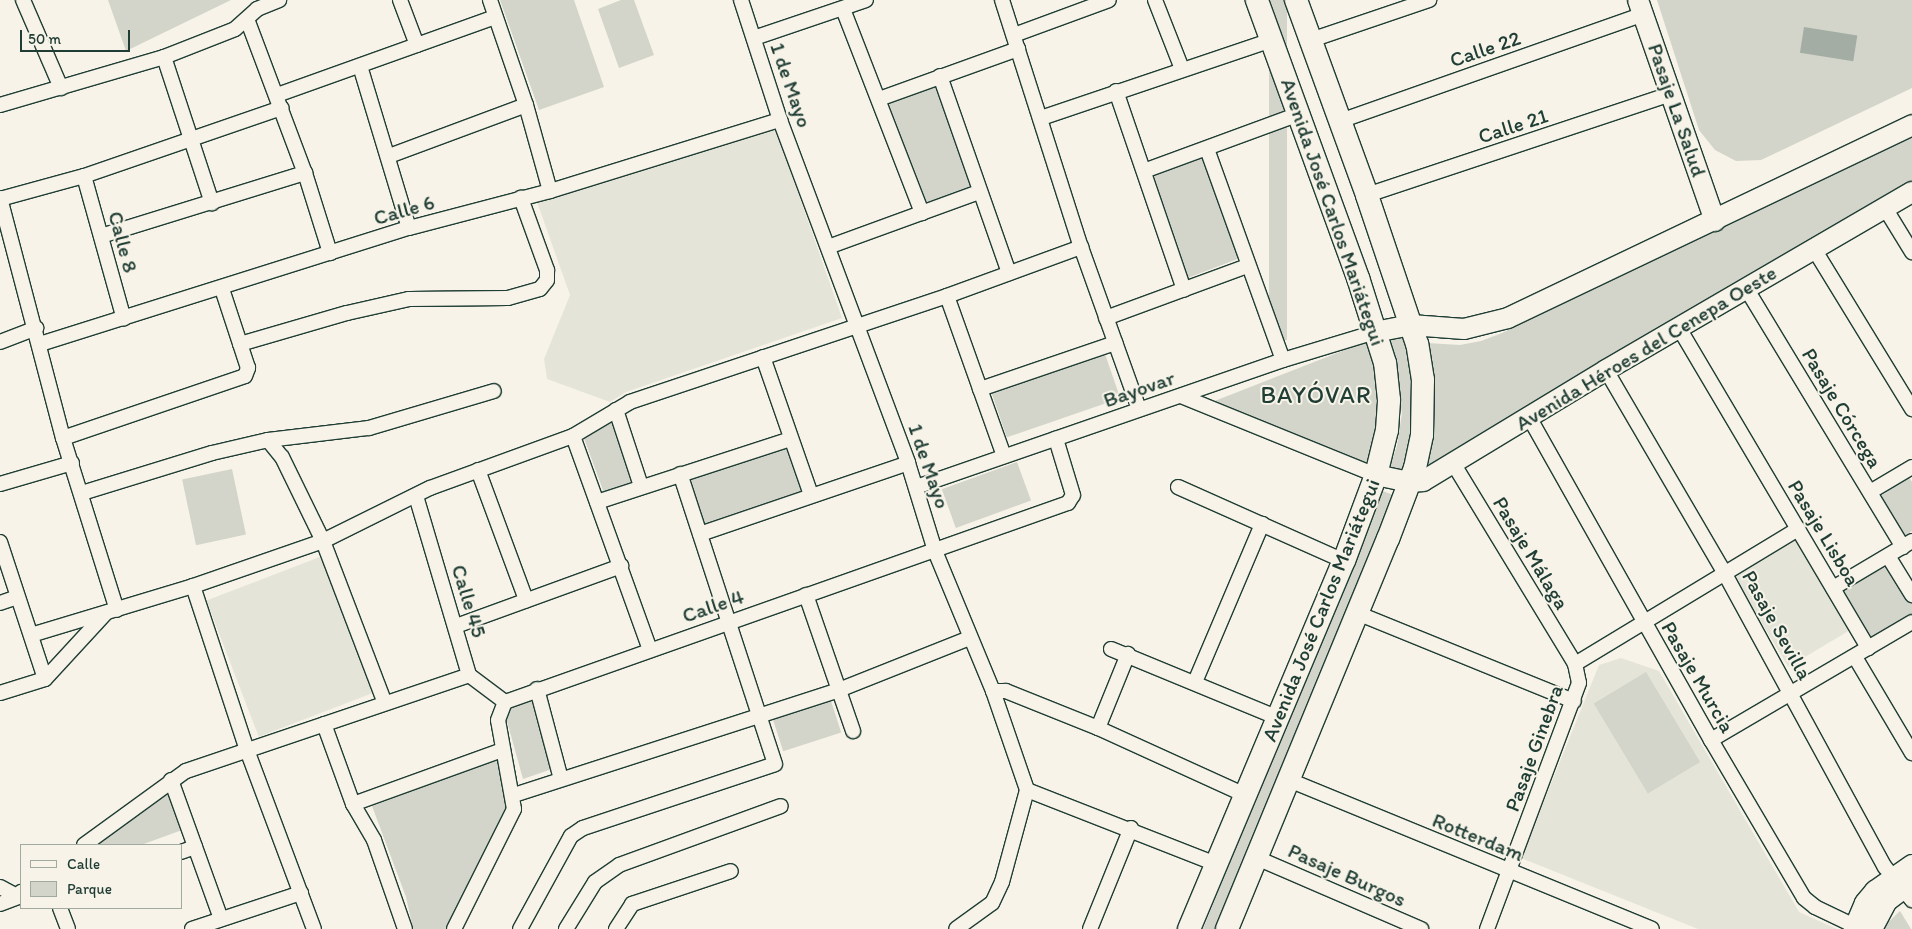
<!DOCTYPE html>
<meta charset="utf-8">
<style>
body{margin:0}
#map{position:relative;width:1912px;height:929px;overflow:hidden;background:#f7f3e8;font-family:Itim,sans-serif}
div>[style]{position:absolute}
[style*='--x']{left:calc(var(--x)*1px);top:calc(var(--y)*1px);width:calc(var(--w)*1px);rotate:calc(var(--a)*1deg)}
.built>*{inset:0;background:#e5e4d9;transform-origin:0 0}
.green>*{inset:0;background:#d3d5ca;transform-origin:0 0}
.water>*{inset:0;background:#a4ada3;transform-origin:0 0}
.roads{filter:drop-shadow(1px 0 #1f3d34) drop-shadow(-1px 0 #1f3d34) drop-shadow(0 1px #1f3d34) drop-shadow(0 -1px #1f3d34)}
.street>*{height:14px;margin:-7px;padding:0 7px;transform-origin:7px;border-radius:7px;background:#f7f3e8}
.secondary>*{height:20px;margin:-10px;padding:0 10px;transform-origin:10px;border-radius:10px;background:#f7f3e8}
.primary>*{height:22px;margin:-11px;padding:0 11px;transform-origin:11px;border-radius:11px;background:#f7f3e8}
span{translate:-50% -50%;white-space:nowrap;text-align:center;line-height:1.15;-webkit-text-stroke:4px #f7f3e8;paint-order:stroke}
.street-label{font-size:21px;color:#1f3d34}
.quarter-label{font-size:24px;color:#1f3d34;letter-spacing:1px}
.legend{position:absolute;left:20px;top:844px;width:162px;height:65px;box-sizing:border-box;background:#f7f3e8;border:1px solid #a1aaa0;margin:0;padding:6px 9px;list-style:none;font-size:15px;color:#1f3d34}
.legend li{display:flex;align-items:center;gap:10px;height:25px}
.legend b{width:25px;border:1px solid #a1aaa0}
.scale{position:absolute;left:20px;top:30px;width:110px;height:22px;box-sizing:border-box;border:2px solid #1f3d34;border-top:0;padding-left:6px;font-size:15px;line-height:18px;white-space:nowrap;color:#1f3d34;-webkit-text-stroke:4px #f7f3e8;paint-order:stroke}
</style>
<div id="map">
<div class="built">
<div style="clip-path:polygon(775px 127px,842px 318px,626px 392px,610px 402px,547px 379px,544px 359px,570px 295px,537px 202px)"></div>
<div style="left:1796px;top:540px;width:105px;height:72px;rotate:59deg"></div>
<div style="left:325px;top:555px;width:146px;height:127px;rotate:69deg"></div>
<div style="clip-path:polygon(1621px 658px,1659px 671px,1799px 912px,1837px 929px,1698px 929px,1521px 858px,1599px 665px)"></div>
</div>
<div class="green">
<div style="clip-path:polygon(108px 0,231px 0,126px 51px)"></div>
<div style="clip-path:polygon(500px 0,574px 0,604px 87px,539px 110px)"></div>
<div style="clip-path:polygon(621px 0,634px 0,654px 55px,619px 68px,598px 9px)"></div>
<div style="left:1269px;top:0;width:18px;height:340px"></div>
<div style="clip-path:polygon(1657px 0,1912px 0,1912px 88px,1761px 160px,1736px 161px,1715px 150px,1699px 130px)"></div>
<div style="left:937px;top:84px;width:111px;height:53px;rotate:72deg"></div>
<div style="clip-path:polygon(1912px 136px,1912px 184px,1430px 466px,1426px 464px,1427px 343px,1460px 345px,1481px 341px,1502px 333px)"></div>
<div style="left:1201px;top:154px;width:111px;height:57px;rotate:69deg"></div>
<div style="clip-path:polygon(1407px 330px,1418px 416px,1405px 475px,1389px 469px,1397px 446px,1402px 413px,1389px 333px)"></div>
<div style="clip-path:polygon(1368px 341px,1377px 378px,1381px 421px,1371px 465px,1212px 402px)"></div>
<div style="left:1104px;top:351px;width:50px;height:120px;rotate:71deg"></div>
<div style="left:614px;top:421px;width:68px;height:34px;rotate:70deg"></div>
<div style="left:787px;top:444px;width:51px;height:108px;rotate:70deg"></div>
<div style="left:1017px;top:462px;width:41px;height:80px;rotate:70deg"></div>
<div style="left:232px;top:469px;width:67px;height:51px;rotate:78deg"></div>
<div style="clip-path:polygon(1909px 477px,1912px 482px,1912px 531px,1901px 538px,1878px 498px)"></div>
<div style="clip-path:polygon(1380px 490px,1396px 496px,1219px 929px,1203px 929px)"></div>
<div style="clip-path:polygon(1887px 559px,1912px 600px,1912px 619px,1869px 645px,1837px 589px)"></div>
<div style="left:1646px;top:672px;width:105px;height:61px;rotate:59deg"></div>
<div style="clip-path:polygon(535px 695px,555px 768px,523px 779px,505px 714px,511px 703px)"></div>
<div style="left:831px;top:701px;width:33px;height:61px;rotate:72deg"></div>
<div style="clip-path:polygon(497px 759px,506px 774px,510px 804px,448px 929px,413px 929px,406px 897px,372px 806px)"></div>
<div style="clip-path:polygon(176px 778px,193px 826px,141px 845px,91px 845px,124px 826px)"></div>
<div style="clip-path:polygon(1900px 911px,1911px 929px,1881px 929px)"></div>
</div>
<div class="water">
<div style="left:1804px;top:27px;width:54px;height:26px;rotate:9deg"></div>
</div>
<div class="roads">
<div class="street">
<div style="--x:23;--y:0;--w:96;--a:66.6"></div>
<div style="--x:400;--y:0;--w:48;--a:69.3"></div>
<div style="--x:490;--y:0;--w:111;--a:71.1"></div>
<div style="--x:526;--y:105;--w:89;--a:74.4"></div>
<div style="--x:741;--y:0;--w:126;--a:72"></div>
<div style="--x:780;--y:120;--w:366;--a:69.5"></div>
<div style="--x:908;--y:463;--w:92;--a:72.9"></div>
<div style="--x:935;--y:551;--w:152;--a:67.5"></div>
<div style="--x:993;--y:691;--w:105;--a:71"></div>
<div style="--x:1027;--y:790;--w:95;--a:105.2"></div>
<div style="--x:1002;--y:882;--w:23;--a:115"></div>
<div style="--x:992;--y:903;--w:44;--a:144.2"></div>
<div style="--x:1002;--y:0;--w:259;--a:72.3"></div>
<div style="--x:1081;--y:247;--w:172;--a:70.3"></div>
<div style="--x:1155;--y:0;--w:74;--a:68.6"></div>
<div style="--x:843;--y:9;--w:219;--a:68.8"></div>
<div style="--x:247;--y:19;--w:165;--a:69.4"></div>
<div style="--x:305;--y:173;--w:84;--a:72.6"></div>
<div style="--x:1014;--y:35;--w:101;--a:-20.2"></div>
<div style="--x:754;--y:38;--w:118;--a:-18.7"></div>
<div style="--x:1311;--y:40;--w:125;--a:-18.7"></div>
<div style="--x:164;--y:57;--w:154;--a:71.8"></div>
<div style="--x:360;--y:66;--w:169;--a:73.2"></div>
<div style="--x:940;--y:76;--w:209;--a:70.7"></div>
<div style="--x:1116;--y:91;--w:210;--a:71.1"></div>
<div style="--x:277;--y:95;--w:232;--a:-19.7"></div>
<div style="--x:879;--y:99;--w:148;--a:-19.8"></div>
<div style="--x:0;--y:105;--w:171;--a:-16.3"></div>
<div style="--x:164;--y:57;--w:76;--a:-21.5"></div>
<div style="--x:235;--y:29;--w:30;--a:-42"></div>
<div style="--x:257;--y:9;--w:24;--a:-22"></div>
<div style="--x:1041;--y:118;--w:244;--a:-18.7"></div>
<div style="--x:1340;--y:121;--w:321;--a:-19.4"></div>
<div style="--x:1207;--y:149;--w:224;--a:70.2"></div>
<div style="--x:389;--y:156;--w:146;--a:-20.4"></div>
<div style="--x:1144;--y:171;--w:165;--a:-20.2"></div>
<div style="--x:84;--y:176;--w:148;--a:74.4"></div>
<div style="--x:1367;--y:195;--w:320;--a:-18.4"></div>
<div style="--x:0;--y:198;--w:248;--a:75.3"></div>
<div style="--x:63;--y:438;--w:180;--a:72.6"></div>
<div style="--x:0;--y:199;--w:87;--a:-15.3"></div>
<div style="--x:84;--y:176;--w:209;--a:-19"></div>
<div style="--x:1885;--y:208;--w:52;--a:58.5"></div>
<div style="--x:101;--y:236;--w:214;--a:-17.2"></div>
<div style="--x:828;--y:247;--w:161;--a:-20"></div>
<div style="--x:1814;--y:249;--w:188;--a:58.5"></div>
<div style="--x:1746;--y:288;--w:303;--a:58.8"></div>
<div style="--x:947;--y:296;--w:170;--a:70.4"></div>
<div style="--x:1106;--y:318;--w:150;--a:-20.2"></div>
<div style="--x:1679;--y:328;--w:372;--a:59.4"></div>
<div style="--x:0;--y:342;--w:39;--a:-21"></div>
<div style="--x:40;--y:344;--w:387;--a:-17.5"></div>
<div style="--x:409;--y:228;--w:146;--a:-14.7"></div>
<div style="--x:550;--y:191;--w:241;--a:-17.2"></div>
<div style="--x:240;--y:344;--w:111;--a:-16.2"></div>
<div style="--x:347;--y:313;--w:64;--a:-12.7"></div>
<div style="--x:409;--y:299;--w:99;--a:-0.6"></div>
<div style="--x:508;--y:298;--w:33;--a:-16"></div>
<div style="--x:540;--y:289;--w:11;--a:-52"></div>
<div style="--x:547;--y:280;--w:10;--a:-90"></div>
<div style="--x:547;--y:270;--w:77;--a:-109.9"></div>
<div style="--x:763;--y:357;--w:146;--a:70.8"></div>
<div style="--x:1606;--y:370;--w:236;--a:59.7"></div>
<div style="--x:1725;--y:574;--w:334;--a:61.4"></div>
<div style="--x:1885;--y:867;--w:43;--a:50.7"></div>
<div style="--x:980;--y:389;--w:143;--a:-18.8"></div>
<div style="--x:1181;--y:396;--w:210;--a:22.1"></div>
<div style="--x:616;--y:410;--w:80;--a:71.8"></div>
<div style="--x:1529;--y:417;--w:371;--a:60.6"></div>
<div style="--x:1711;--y:740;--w:183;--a:59.5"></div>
<div style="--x:1804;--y:898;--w:14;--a:39"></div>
<div style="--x:1815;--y:907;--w:51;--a:25.6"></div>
<div style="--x:573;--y:436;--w:227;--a:70.2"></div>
<div style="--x:63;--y:438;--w:192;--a:-18.8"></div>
<div style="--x:245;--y:376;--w:9;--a:-69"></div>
<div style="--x:248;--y:368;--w:83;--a:-108.2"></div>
<div style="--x:268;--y:440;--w:22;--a:51"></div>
<div style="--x:282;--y:457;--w:93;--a:64"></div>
<div style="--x:323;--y:541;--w:173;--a:69.1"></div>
<div style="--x:1453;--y:463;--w:235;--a:58.7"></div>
<div style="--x:1575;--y:664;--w:19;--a:78"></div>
<div style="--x:1579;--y:683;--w:263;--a:110.5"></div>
<div style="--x:478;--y:470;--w:139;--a:69.7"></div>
<div style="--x:0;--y:484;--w:75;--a:-16.3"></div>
<div style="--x:916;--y:487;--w:388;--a:-19.1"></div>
<div style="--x:1283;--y:360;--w:96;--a:-16.9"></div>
<div style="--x:1178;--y:487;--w:182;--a:24"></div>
<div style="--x:1870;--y:492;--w:49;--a:-30.8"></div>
<div style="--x:82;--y:493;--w:136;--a:-17.1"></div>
<div style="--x:212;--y:453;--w:57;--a:-13.1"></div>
<div style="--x:268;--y:440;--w:102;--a:-6.8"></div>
<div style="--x:369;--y:428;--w:130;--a:-16.5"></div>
<div style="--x:416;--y:496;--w:187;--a:73.5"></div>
<div style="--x:469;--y:675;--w:45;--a:36.9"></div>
<div style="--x:597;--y:502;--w:204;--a:-18"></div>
<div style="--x:700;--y:534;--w:220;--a:-18.8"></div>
<div style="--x:0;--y:542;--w:144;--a:71.8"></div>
<div style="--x:1888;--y:556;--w:46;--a:58.4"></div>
<div style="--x:193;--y:586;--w:173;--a:71.8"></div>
<div style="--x:247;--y:750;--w:191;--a:69.5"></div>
<div style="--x:1833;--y:588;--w:92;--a:-30.7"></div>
<div style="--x:806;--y:595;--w:144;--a:70.9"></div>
<div style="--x:0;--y:603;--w:18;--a:-19"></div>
<div style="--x:1357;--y:613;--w:234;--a:22.1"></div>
<div style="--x:456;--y:626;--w:176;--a:-20"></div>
<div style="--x:31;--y:635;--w:169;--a:-16.8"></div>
<div style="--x:193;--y:586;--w:138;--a:-19.1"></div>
<div style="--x:323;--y:541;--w:119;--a:-26.4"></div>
<div style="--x:430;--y:488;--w:152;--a:-20"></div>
<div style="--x:573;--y:436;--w:66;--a:-30.8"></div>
<div style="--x:630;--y:402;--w:334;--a:-18.5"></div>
<div style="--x:947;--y:296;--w:143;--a:-20.1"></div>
<div style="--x:1111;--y:649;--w:181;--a:22.4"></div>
<div style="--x:1855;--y:657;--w:112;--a:59.3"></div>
<div style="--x:1575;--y:664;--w:261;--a:-31.2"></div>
<div style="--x:1195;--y:682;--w:172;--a:-67"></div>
<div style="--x:537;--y:689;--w:93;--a:75.1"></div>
<div style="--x:993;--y:691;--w:13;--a:0"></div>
<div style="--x:1006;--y:691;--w:99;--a:21.9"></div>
<div style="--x:1098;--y:728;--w:162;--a:24.5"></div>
<div style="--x:0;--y:693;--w:47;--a:-17.3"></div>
<div style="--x:45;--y:679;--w:90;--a:-47.3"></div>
<div style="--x:505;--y:702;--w:597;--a:-19.47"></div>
<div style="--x:1068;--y:503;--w:9;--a:-58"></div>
<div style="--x:1073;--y:495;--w:59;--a:-106.9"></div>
<div style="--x:324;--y:724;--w:85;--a:70.1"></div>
<div style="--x:353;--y:804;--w:42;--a:59.7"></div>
<div style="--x:374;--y:840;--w:94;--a:70.8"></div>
<div style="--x:1098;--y:728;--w:80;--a:-67.9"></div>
<div style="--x:1711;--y:740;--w:233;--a:-30.4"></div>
<div style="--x:171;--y:780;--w:148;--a:70.2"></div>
<div style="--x:1289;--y:780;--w:392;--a:22.3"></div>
<div style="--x:1027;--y:790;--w:203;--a:21.4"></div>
<div style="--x:514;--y:795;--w:342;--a:-17.9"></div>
<div style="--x:839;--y:690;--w:141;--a:-21.7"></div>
<div style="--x:353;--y:804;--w:158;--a:-19.9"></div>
<div style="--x:84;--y:845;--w:126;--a:-36"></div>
<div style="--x:186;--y:771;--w:299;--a:-18.7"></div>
<div style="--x:181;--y:852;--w:15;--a:-20"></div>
<div style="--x:1257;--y:858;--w:179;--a:23.4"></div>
<div style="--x:0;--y:887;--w:19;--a:28"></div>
<div style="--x:17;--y:896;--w:6;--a:-45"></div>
<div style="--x:0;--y:904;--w:22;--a:-21"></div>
<div style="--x:60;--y:908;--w:22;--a:69"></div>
<div style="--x:192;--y:929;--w:115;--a:-18.3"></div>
<div style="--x:454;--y:929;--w:134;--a:-63.4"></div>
<div style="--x:514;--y:809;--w:90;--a:-100.2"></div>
<div style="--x:498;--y:720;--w:19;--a:-69"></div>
<div style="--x:520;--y:929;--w:106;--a:-61.3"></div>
<div style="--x:571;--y:836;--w:14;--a:-34"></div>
<div style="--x:583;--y:828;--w:202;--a:-18.4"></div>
<div style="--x:775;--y:764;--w:305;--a:-108.1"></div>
<div style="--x:566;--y:929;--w:55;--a:-58.3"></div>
<div style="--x:595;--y:882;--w:29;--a:-35"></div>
<div style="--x:619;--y:865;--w:172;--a:-20"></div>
<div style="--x:616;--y:929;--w:30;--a:-57"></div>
<div style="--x:632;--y:904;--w:104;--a:-18.4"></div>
<div style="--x:1090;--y:929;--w:109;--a:-67.9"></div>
</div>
<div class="secondary">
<div style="--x:1638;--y:0;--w:234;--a:70.8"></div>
<div style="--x:1375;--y:332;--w:37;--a:-11"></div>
<div style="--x:1411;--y:325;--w:53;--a:4.3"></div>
<div style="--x:1464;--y:329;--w:45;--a:-14"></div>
<div style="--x:1508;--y:318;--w:448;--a:-25.5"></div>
<div style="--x:1376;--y:475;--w:35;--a:12"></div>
<div style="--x:1410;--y:482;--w:13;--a:-4"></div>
<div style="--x:1423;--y:481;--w:214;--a:-31.2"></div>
<div style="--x:1606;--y:370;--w:354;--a:-30.2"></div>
<div style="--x:1854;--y:929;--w:28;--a:-67"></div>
<div style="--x:1865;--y:903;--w:16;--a:-50"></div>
<div style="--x:1875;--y:891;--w:45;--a:-35.1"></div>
<div style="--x:1872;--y:929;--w:32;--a:-62"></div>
<div style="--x:1887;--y:901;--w:31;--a:-37"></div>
</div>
<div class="primary">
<div style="--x:1189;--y:929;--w:399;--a:-67.2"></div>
<div style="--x:1344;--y:561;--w:92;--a:-69.6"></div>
<div style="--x:1376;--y:475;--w:46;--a:-76.3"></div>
<div style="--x:1387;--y:430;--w:30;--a:-86"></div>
<div style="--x:1389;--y:400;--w:37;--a:-96"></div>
<div style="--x:1385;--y:363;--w:89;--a:-107.6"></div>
<div style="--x:1358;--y:278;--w:296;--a:-110"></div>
<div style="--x:1227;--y:929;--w:422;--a:-67.6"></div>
<div style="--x:1388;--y:539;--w:76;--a:-69.2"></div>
<div style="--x:1415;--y:468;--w:34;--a:-78"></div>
<div style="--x:1422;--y:435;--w:55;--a:-89"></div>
<div style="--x:1423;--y:380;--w:36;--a:-99"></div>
<div style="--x:1417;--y:344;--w:157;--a:-108.6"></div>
<div style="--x:1367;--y:195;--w:208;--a:-110"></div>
</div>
</div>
<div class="street-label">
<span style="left:1485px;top:49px;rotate:-19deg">Calle 22</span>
<span style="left:791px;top:85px;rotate:71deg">1 de Mayo</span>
<span style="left:1677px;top:110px;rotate:71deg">Pasaje La Salud</span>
<span style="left:1513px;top:126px;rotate:-18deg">Calle 21</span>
<span style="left:404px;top:210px;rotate:-16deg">Calle 6</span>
<span style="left:1333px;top:212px;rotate:71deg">Avenida José Carlos Mariátegui</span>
<span style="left:123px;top:242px;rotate:75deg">Calle 8</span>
<span style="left:1646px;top:348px;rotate:-31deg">Avenida Héroes del Cenepa Oeste</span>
<span style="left:1139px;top:389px;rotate:-19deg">Bayovar</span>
<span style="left:1842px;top:408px;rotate:59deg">Pasaje Córcega</span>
<span style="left:929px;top:466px;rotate:71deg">1 de Mayo</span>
<span style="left:1824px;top:533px;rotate:59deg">Pasaje Lisboa</span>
<span style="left:1531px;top:553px;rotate:59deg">Pasaje Málaga</span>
<span style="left:469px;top:601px;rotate:73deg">Calle 45</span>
<span style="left:713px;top:606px;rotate:-19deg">Calle 4</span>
<span style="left:1321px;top:610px;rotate:-68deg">Avenida José Carlos Mariátegui</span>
<span style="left:1777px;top:625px;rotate:61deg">Pasaje Sevilla</span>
<span style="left:1698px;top:677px;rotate:60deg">Pasaje Murcia</span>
<span style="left:1534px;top:748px;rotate:-70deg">Pasaje Ginebra</span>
<span style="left:1478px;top:837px;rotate:22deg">Rotterdam</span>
<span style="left:1347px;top:875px;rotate:24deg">Pasaje Burgos</span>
</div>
<div class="quarter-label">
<span style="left:1316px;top:395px">BAYÓVAR</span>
</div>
<ul class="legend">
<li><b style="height:6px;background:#f7f3e8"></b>Calle</li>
<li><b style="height:14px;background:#d3d5ca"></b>Parque</li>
</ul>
<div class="scale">50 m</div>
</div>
